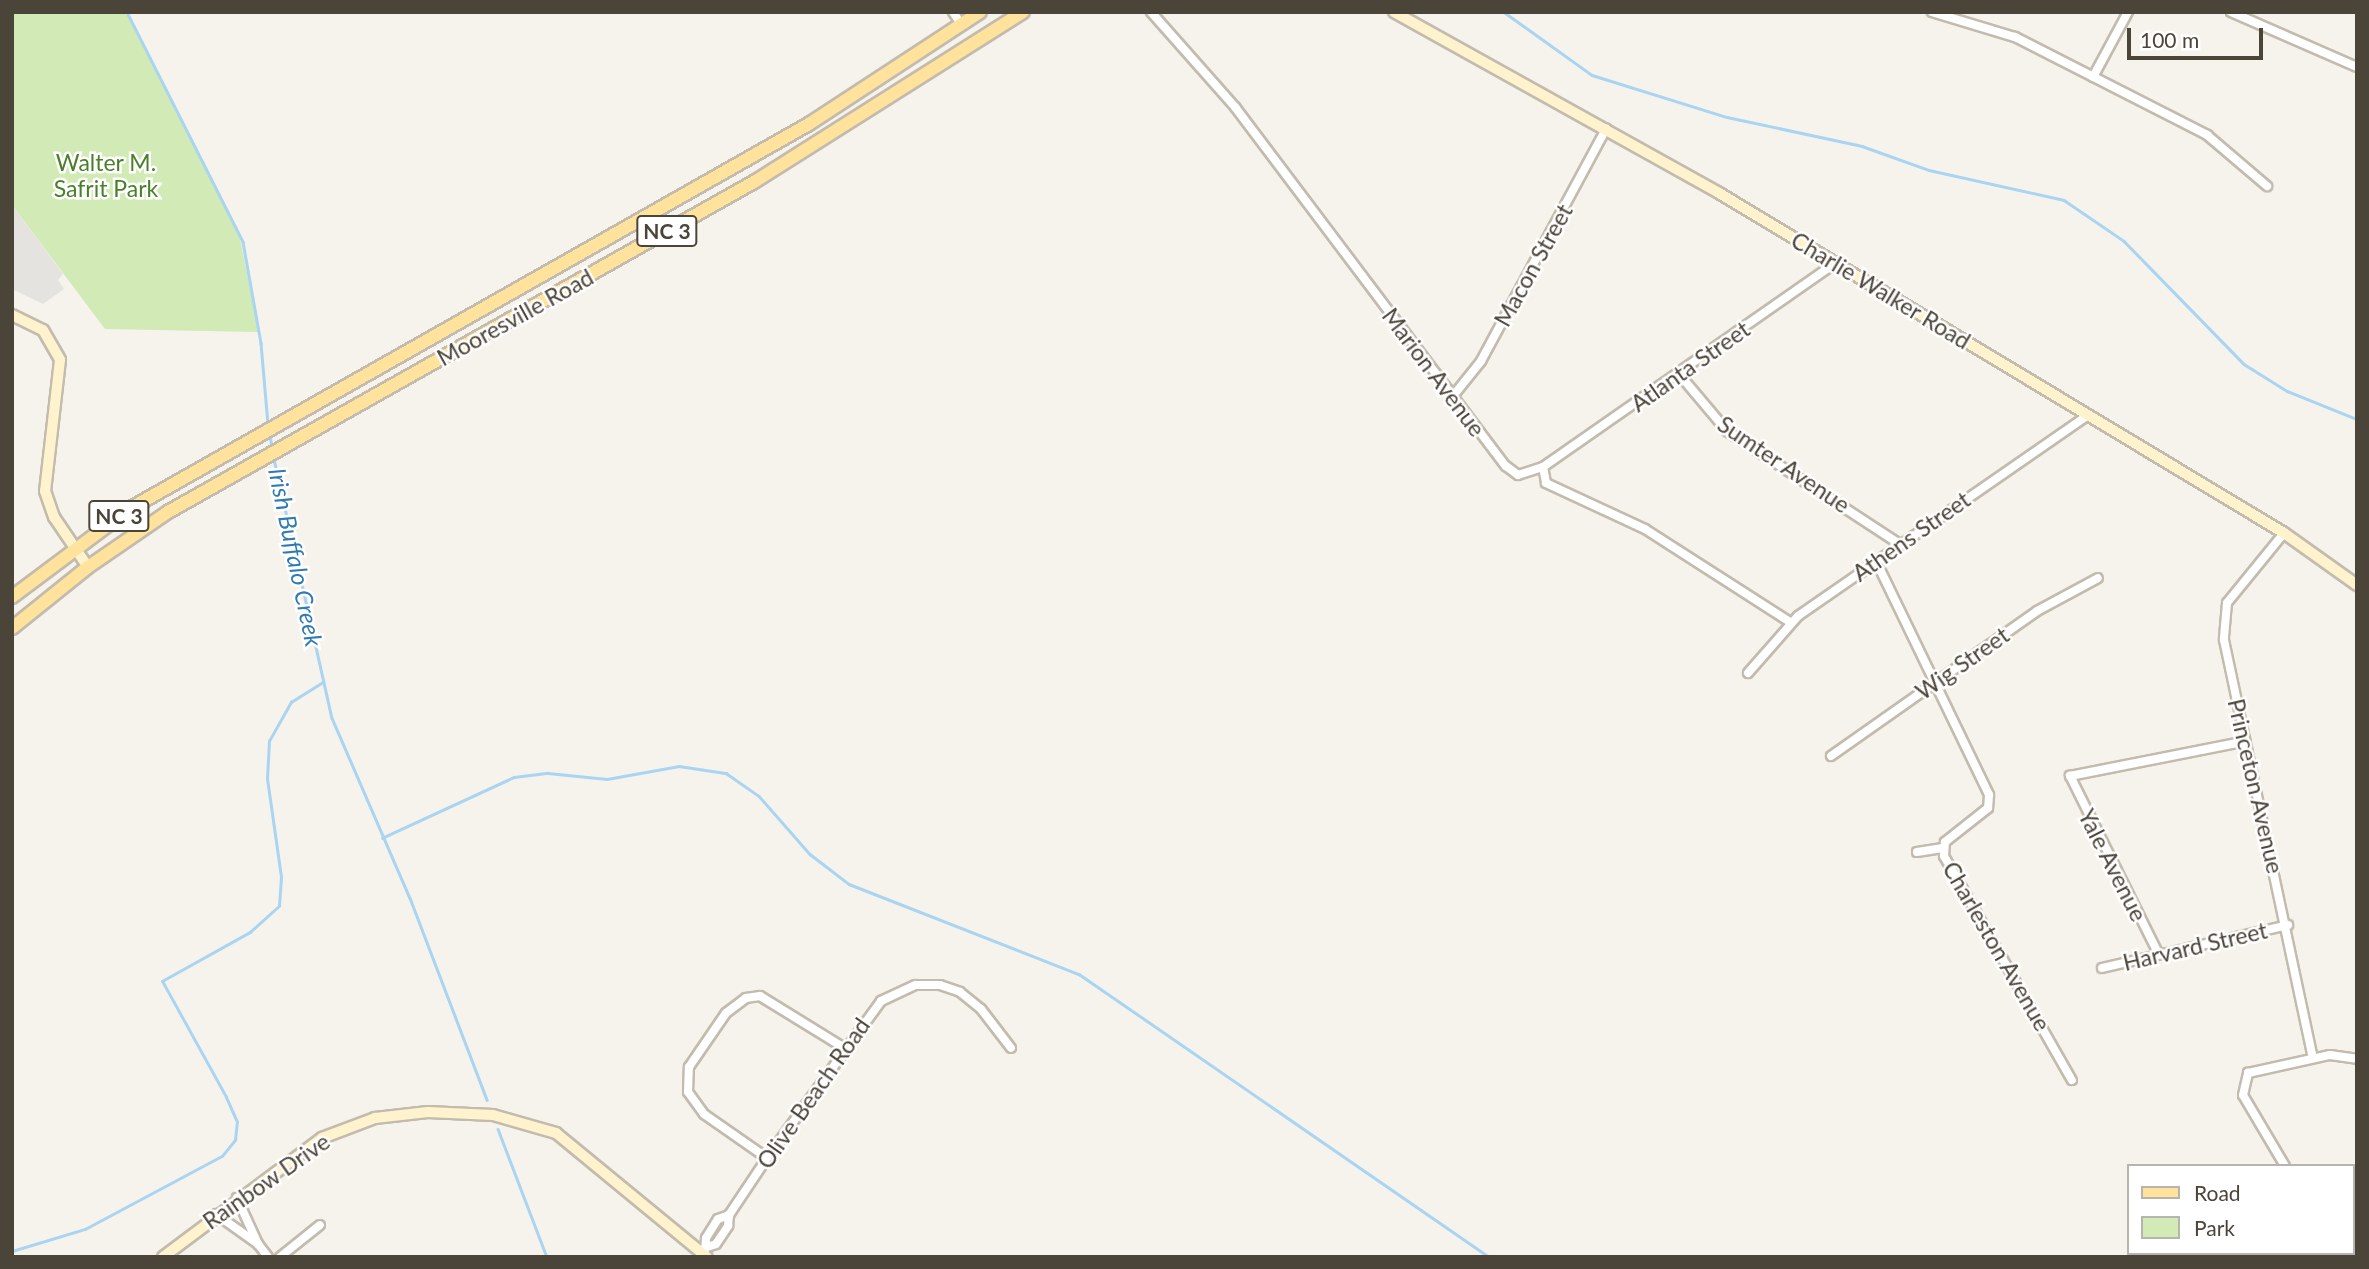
<!DOCTYPE html>
<style>
body{margin:0}
#map{position:relative;width:2369px;height:1269px;overflow:hidden;background:#f6f3ec;font-family:Lato,sans-serif}
div>[style]{position:absolute}
[style*='--x']{left:calc(var(--x)*1px);top:calc(var(--y)*1px);width:calc(var(--w)*1px);rotate:calc(var(--a)*1deg)}
.green>*{inset:0;background:#d2eab5}
.parking>*{inset:0;background:#e5e3e0}
.stream>*{height:2.5px;margin:-1.25px;padding:0 1.25px;transform-origin:1.25px;border-radius:1.25px;background:#a9d4f2}
.roads{filter:drop-shadow(2px 0 #c2bbae) drop-shadow(-2px 0 #c2bbae) drop-shadow(0 2px #c2bbae) drop-shadow(0 -2px #c2bbae)}
.street>*{height:8px;margin:-4px;padding:0 4px;transform-origin:4px;border-radius:4px;background:#fff}
.secondary>*{height:10px;margin:-5px;padding:0 5px;transform-origin:5px;border-radius:5px;background:#fff3cd}
.primary>*{height:12px;margin:-6px;padding:0 6px;transform-origin:6px;border-radius:6px;background:#ffe39c}
span{translate:-50% -50%;white-space:nowrap;text-align:center;line-height:1.15;-webkit-text-stroke:5px #fff;paint-order:stroke}
.shield-label span{padding:2px 5px;background:#fff;border:2px solid;border-radius:5px;-webkit-text-stroke-width:0}
.shield-label{font-size:21px;color:#4b4439;font-weight:700}
.park-label{font-size:23px;color:#4a7f2a}
.street-label{font-size:23px;color:#4b4439}
.water-label{font-size:24px;color:#2e7ab2;font-style:italic}
.frame{position:absolute;inset:0;border:14px solid #4b4439;pointer-events:none}
.legend{position:absolute;left:2127px;top:1164px;width:228px;height:91px;box-sizing:border-box;background:#fff;border:2px solid #b7b4b0;margin:0;padding:9px 12px;list-style:none;font-size:21px;color:#4b4439}
.legend li{display:flex;align-items:center;gap:14px;height:35px}
.legend b{width:35px;border:2px solid #b7b4b0}
.scale{position:absolute;left:2127px;top:28px;width:136px;height:32px;box-sizing:border-box;border:4px solid #4b4439;border-top:0;padding-left:9px;font-size:21px;line-height:24px;white-space:nowrap;color:#4b4439;-webkit-text-stroke:5px #fff;paint-order:stroke}
</style>
<div id="map">
<div class="green">
<div style="clip-path:polygon(12px 12px,127px 12px,238px 229px,259px 332px,105px 329px,12px 205px)"></div>
</div>
<div class="parking">
<div style="clip-path:polygon(12px 205px,63px 274px,58px 280px,64px 289px,43px 304px,12px 289px)"></div>
</div>
<div class="stream">
<div style="--x:127;--y:12;--w:258;--a:63.2"></div>
<div style="--x:243;--y:242;--w:103;--a:79.9"></div>
<div style="--x:261;--y:343;--w:82;--a:85.1"></div>
<div style="--x:1504;--y:12;--w:108;--a:35.6"></div>
<div style="--x:1592;--y:75;--w:141;--a:17.3"></div>
<div style="--x:1727;--y:117;--w:138;--a:12.1"></div>
<div style="--x:1862;--y:146;--w:71;--a:19.7"></div>
<div style="--x:1929;--y:170;--w:138;--a:12.5"></div>
<div style="--x:2064;--y:200;--w:73;--a:34.3"></div>
<div style="--x:2124;--y:241;--w:172;--a:45.7"></div>
<div style="--x:2244;--y:364;--w:51;--a:32.1"></div>
<div style="--x:2287;--y:391;--w:75;--a:21.8"></div>
<div style="--x:270;--y:434;--w:15;--a:82"></div>
<div style="--x:274;--y:459;--w:265;--a:77.4"></div>
<div style="--x:332;--y:718;--w:196;--a:66.6"></div>
<div style="--x:410;--y:898;--w:216;--a:69.1"></div>
<div style="--x:382;--y:838;--w:145;--a:-24.8"></div>
<div style="--x:514;--y:777;--w:34;--a:-7"></div>
<div style="--x:548;--y:773;--w:59;--a:5.8"></div>
<div style="--x:607;--y:779;--w:73;--a:-10.2"></div>
<div style="--x:679;--y:766;--w:48;--a:8.5"></div>
<div style="--x:726;--y:773;--w:40;--a:34.9"></div>
<div style="--x:759;--y:796;--w:77;--a:48.7"></div>
<div style="--x:810;--y:854;--w:49;--a:37.6"></div>
<div style="--x:849;--y:884;--w:247;--a:21.4"></div>
<div style="--x:1079;--y:974;--w:498;--a:34.6"></div>
<div style="--x:498;--y:1129;--w:137;--a:69.1"></div>
<div style="--x:12;--y:1251;--w:76;--a:-16.8"></div>
<div style="--x:85;--y:1229;--w:155;--a:-28.1"></div>
<div style="--x:222;--y:1156;--w:21;--a:-51"></div>
<div style="--x:235;--y:1140;--w:18;--a:-84"></div>
<div style="--x:237;--y:1122;--w:27;--a:-114"></div>
<div style="--x:226;--y:1097;--w:132;--a:-118.9"></div>
<div style="--x:162;--y:981;--w:101;--a:-29.1"></div>
<div style="--x:250;--y:932;--w:39;--a:-42"></div>
<div style="--x:279;--y:906;--w:29;--a:-86"></div>
<div style="--x:281;--y:877;--w:99;--a:-98.1"></div>
<div style="--x:267;--y:779;--w:38;--a:-87"></div>
<div style="--x:269;--y:741;--w:45;--a:-60.6"></div>
<div style="--x:291;--y:702;--w:38;--a:-32"></div>
</div>
<div class="roads">
<div class="street">
<div style="--x:953;--y:12;--w:14;--a:56"></div>
<div style="--x:1151;--y:12;--w:127;--a:48.5"></div>
<div style="--x:1235;--y:107;--w:450;--a:53"></div>
<div style="--x:1506;--y:466;--w:15;--a:37"></div>
<div style="--x:1518;--y:475;--w:26;--a:-18"></div>
<div style="--x:1543;--y:467;--w:16;--a:79"></div>
<div style="--x:1546;--y:483;--w:109;--a:24.9"></div>
<div style="--x:1645;--y:529;--w:172;--a:32.7"></div>
<div style="--x:1932;--y:12;--w:87;--a:16.8"></div>
<div style="--x:2015;--y:37;--w:216;--a:27"></div>
<div style="--x:2207;--y:135;--w:79;--a:40.4"></div>
<div style="--x:2231;--y:12;--w:137;--a:23.6"></div>
<div style="--x:2093;--y:77;--w:74;--a:-61.7"></div>
<div style="--x:1679;--y:374;--w:75;--a:49.9"></div>
<div style="--x:1727;--y:431;--w:207;--a:33.2"></div>
<div style="--x:1453;--y:396;--w:45;--a:-51.3"></div>
<div style="--x:1481;--y:361;--w:264;--a:-61.7"></div>
<div style="--x:1543;--y:467;--w:356;--a:-34.9"></div>
<div style="--x:2284;--y:533;--w:90;--a:129.2"></div>
<div style="--x:2227;--y:603;--w:37;--a:95"></div>
<div style="--x:2224;--y:640;--w:426;--a:78"></div>
<div style="--x:1876;--y:561;--w:260;--a:64.2"></div>
<div style="--x:1989;--y:795;--w:13;--a:94"></div>
<div style="--x:1988;--y:808;--w:55;--a:141.7"></div>
<div style="--x:1945;--y:842;--w:14;--a:94"></div>
<div style="--x:1944;--y:856;--w:258;--a:60.3"></div>
<div style="--x:1748;--y:673;--w:76;--a:-48.7"></div>
<div style="--x:1798;--y:616;--w:353;--a:-34.7"></div>
<div style="--x:1831;--y:756;--w:252;--a:-35.1"></div>
<div style="--x:2037;--y:611;--w:69;--a:-28.4"></div>
<div style="--x:1917;--y:852;--w:26;--a:-9"></div>
<div style="--x:2158;--y:953;--w:198;--a:-116.4"></div>
<div style="--x:2070;--y:776;--w:179;--a:-11.2"></div>
<div style="--x:2102;--y:968;--w:191;--a:-13"></div>
<div style="--x:767;--y:1158;--w:77;--a:-145.1"></div>
<div style="--x:704;--y:1114;--w:27;--a:-126"></div>
<div style="--x:688;--y:1092;--w:25;--a:-88"></div>
<div style="--x:689;--y:1067;--w:65;--a:-55.6"></div>
<div style="--x:726;--y:1013;--w:25;--a:-37"></div>
<div style="--x:746;--y:998;--w:14;--a:-8"></div>
<div style="--x:760;--y:996;--w:97;--a:31.6"></div>
<div style="--x:2285;--y:1166;--w:82;--a:-120.6"></div>
<div style="--x:2243;--y:1095;--w:23;--a:-77"></div>
<div style="--x:2248;--y:1073;--w:84;--a:-12.4"></div>
<div style="--x:2330;--y:1055;--w:27;--a:8"></div>
<div style="--x:216;--y:1214;--w:52;--a:35.5"></div>
<div style="--x:258;--y:1244;--w:51;--a:-114.5"></div>
<div style="--x:258;--y:1244;--w:16;--a:52"></div>
<div style="--x:707;--y:1247;--w:9;--a:-18"></div>
<div style="--x:716;--y:1244;--w:22;--a:-56"></div>
<div style="--x:728;--y:1226;--w:11;--a:-85"></div>
<div style="--x:729;--y:1215;--w:69;--a:-56.3"></div>
<div style="--x:767;--y:1158;--w:194;--a:-54"></div>
<div style="--x:881;--y:1001;--w:38;--a:-25"></div>
<div style="--x:916;--y:985;--w:24;--a:0"></div>
<div style="--x:940;--y:985;--w:21;--a:19"></div>
<div style="--x:960;--y:992;--w:27;--a:39"></div>
<div style="--x:981;--y:1009;--w:49;--a:52.4"></div>
<div style="--x:705;--y:1250;--w:12;--a:-85"></div>
<div style="--x:706;--y:1238;--w:22;--a:-58"></div>
<div style="--x:718;--y:1219;--w:12;--a:-20"></div>
<div style="--x:2337;--y:1253;--w:4;--a:63"></div>
<div style="--x:280;--y:1257;--w:51;--a:-38.7"></div>
</div>
<div class="secondary">
<div style="--x:1394;--y:12;--w:372;--a:29.1"></div>
<div style="--x:1719;--y:193;--w:659;--a:31.04"></div>
<div style="--x:2284;--y:533;--w:90;--a:35.5"></div>
<div style="--x:12;--y:315;--w:34;--a:26"></div>
<div style="--x:43;--y:330;--w:34;--a:60"></div>
<div style="--x:60;--y:360;--w:132;--a:96.5"></div>
<div style="--x:45;--y:491;--w:28;--a:71"></div>
<div style="--x:54;--y:517;--w:60;--a:55.8"></div>
<div style="--x:163;--y:1257;--w:199;--a:-36.8"></div>
<div style="--x:322;--y:1138;--w:57;--a:-20.7"></div>
<div style="--x:375;--y:1118;--w:53;--a:-6.5"></div>
<div style="--x:428;--y:1112;--w:65;--a:2.6"></div>
<div style="--x:493;--y:1115;--w:66;--a:15.9"></div>
<div style="--x:556;--y:1133;--w:195;--a:39.4"></div>
</div>
<div class="primary">
<div style="--x:12;--y:597;--w:149;--a:-36.8"></div>
<div style="--x:131;--y:508;--w:779;--a:-29.53"></div>
<div style="--x:809;--y:124;--w:204;--a:-33.2"></div>
<div style="--x:12;--y:628;--w:97;--a:-38.8"></div>
<div style="--x:88;--y:567;--w:97;--a:-34.5"></div>
<div style="--x:168;--y:512;--w:673;--a:-29.39"></div>
<div style="--x:754;--y:182;--w:318;--a:-32.3"></div>
</div>
</div>
<div class="shield-label">
<span style="left:667px;top:231px">NC 3</span>
<span style="left:119px;top:516px">NC 3</span>
</div>
<div class="park-label">
<span style="left:106px;top:175px">Walter M.<br>Safrit Park</span>
</div>
<div class="street-label">
<span style="left:1533px;top:265px;rotate:-61deg">Macon Street</span>
<span style="left:1881px;top:290px;rotate:31deg">Charlie Walker Road</span>
<span style="left:515px;top:317px;rotate:-29deg">Mooresville Road</span>
<span style="left:1690px;top:366px;rotate:-35deg">Atlanta Street</span>
<span style="left:1434px;top:372px;rotate:53deg">Marion Avenue</span>
<span style="left:1784px;top:464px;rotate:34deg">Sumter Avenue</span>
<span style="left:1911px;top:536px;rotate:-35deg">Athens Street</span>
<span style="left:1962px;top:663px;rotate:-35deg">Wig Street</span>
<span style="left:2256px;top:786px;rotate:77deg">Princeton Avenue</span>
<span style="left:2113px;top:865px;rotate:63deg">Yale Avenue</span>
<span style="left:1997px;top:946px;rotate:60deg">Charleston Avenue</span>
<span style="left:2195px;top:946px;rotate:-13deg">Harvard Street</span>
<span style="left:813px;top:1093px;rotate:-55deg">Olive Beach Road</span>
<span style="left:266px;top:1181px;rotate:-35deg">Rainbow Drive</span>
</div>
<div class="water-label">
<span style="left:296px;top:557px;rotate:78deg">Irish Buffalo Creek</span>
</div>
<div class="frame"></div>
<ul class="legend">
<li><b style="height:9px;background:#ffe39c"></b>Road</li>
<li><b style="height:19px;background:#d2eab5"></b>Park</li>
</ul>
<div class="scale">100 m</div>
</div>
